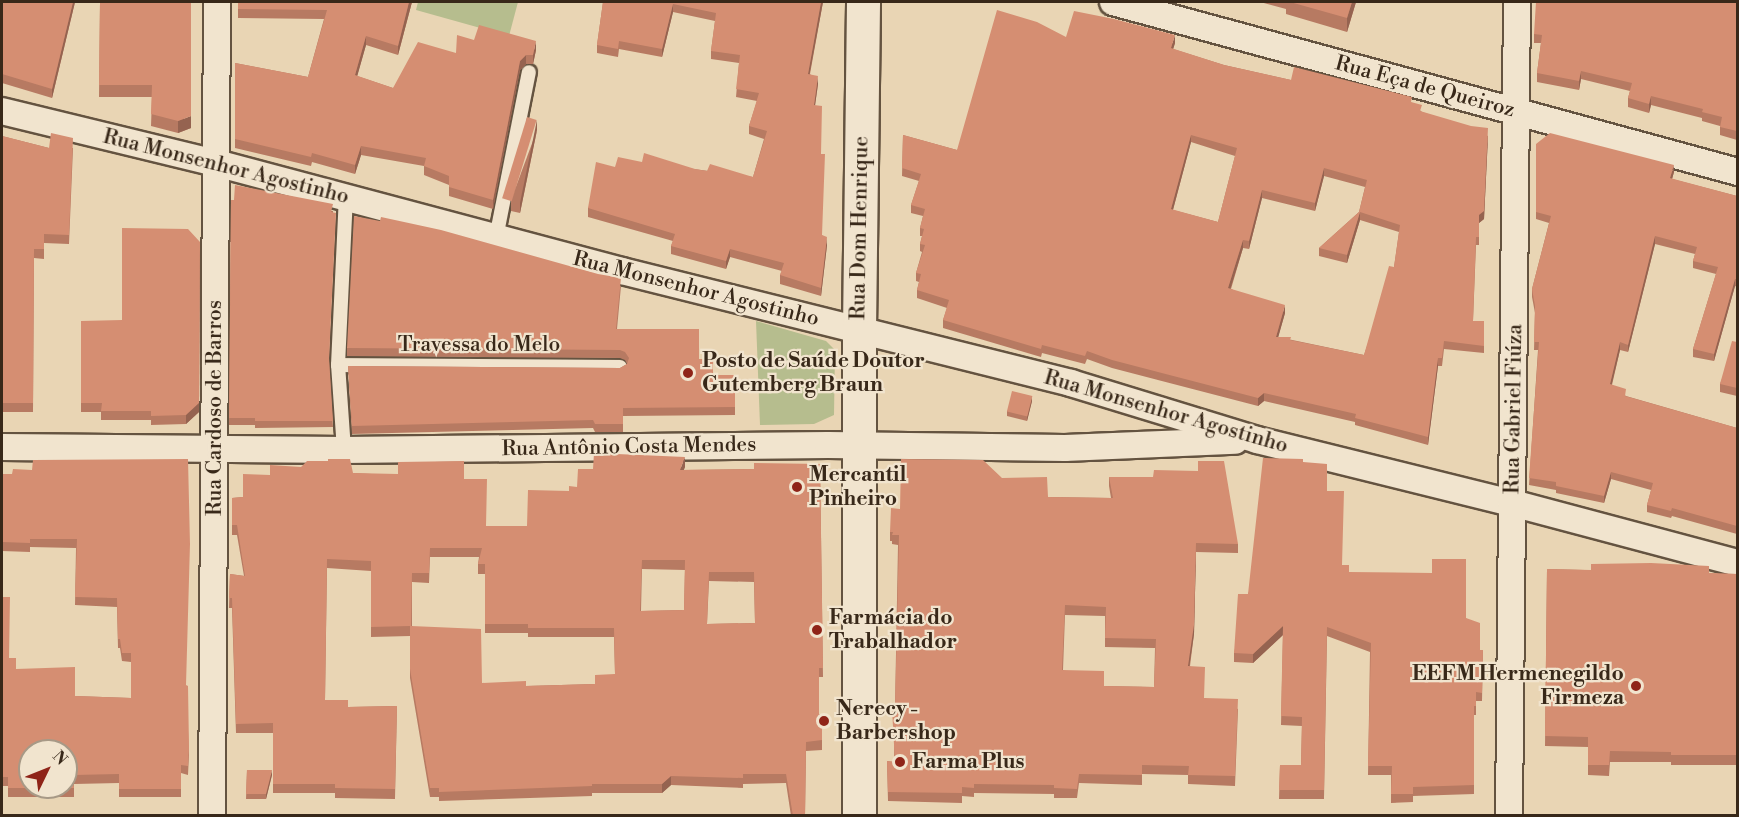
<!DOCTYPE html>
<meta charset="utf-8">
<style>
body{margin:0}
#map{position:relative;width:1739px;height:817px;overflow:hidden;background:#e9d5b4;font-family:"Libre Bodoni",serif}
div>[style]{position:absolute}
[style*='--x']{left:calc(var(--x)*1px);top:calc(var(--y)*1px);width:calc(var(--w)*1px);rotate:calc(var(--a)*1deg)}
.green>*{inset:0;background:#b6bd8e}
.roads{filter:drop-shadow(2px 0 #645340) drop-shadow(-2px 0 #645340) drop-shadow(0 2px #645340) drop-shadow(0 -2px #645340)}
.service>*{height:14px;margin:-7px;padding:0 7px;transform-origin:7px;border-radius:7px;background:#f1e4ce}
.minor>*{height:26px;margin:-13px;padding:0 13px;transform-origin:13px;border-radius:13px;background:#f1e4ce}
.tertiary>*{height:33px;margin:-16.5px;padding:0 16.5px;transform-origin:16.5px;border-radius:16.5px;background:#f1e4ce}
.wall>*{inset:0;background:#b77a62}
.shaded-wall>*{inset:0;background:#956350}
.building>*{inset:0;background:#d58e72;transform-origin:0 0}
.dots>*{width:16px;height:16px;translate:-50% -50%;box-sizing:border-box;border:3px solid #f1e4ce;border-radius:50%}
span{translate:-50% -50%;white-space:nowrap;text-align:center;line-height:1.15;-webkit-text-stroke:4.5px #f1e4ce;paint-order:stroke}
.street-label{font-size:21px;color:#382819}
.poi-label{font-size:21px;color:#382819;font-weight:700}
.left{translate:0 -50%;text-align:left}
.right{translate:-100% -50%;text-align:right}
.frame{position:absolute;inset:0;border:3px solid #382819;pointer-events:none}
.north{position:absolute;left:18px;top:739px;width:60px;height:60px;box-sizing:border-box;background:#f1e4ce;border:2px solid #a79986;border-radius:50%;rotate:47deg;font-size:16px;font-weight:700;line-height:24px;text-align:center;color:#382819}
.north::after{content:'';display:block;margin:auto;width:21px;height:27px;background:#8f2418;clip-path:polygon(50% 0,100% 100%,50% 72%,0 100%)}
</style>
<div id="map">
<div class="green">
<div style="clip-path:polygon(418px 2px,518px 2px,509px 36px,416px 10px)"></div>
<div style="clip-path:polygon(756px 321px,826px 341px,835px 350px,834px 415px,814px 424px,760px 425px)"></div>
</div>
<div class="roads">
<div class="service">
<div style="--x:496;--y:238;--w:169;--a:-78.8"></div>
<div style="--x:338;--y:365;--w:282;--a:0.4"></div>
<div style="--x:344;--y:450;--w:85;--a:-94"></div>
<div style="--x:338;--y:365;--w:167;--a:-87.3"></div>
</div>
<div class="minor">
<div style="--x:1113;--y:2;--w:648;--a:15.22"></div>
<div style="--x:2;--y:111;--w:220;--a:13.7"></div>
<div style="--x:216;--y:163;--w:420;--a:14.9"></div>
<div style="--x:622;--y:271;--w:463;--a:14"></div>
<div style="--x:1071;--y:383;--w:195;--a:17"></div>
<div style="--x:1257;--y:440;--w:263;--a:13.9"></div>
<div style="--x:1512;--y:503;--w:234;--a:14.9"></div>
<div style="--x:2;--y:447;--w:342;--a:0.5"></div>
<div style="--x:344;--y:450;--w:484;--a:-0.6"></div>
<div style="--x:828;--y:445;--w:237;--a:0.7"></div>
<div style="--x:1065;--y:448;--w:170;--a:-2.4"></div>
<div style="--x:212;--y:816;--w:814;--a:-89.65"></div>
<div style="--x:1509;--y:816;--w:814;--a:-89.44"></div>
</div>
<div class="tertiary">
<div style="--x:859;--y:816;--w:485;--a:-90"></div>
<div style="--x:859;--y:331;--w:329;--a:-89.3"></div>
</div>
</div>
<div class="wall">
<div style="clip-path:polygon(2px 2px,75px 2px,52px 98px,2px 83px)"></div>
<div style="clip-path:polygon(100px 2px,191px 128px,178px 133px,151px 126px,152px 97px,99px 97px)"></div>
<div style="clip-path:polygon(238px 2px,412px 2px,398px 55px,366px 45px,357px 76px,393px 88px,456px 53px,474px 40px,536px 50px,533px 64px,526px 64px,520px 70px,493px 209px,449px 196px,449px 185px,424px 175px,424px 166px,361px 155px,355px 174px,312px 162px,311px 166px,235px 148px,235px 63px,308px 77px,324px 19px,238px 18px)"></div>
<div style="clip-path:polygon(603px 2px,823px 2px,810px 74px,818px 84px,815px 105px,821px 154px,822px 235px,827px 245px,821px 296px,780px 284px,780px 275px,782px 271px,730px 257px,726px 269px,671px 254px,671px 246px,673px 241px,588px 217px,588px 208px,615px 167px,642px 162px,753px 177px,764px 139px,749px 134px,749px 126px,757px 101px,736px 97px,739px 63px,711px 59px,711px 51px,715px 21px,673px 12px,662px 57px,619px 49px,618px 57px,597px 53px,597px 45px)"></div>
<div style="clip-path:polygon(1260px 2px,1356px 2px,1347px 32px,1286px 14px,1286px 9px)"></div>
<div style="clip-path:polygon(1737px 2px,1737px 140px,1720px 135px,1720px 126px,1702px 121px,1702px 118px,1651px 105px,1649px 113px,1628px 107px,1628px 98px,1630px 91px,1581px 79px,1579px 90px,1537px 82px,1537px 73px,1541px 43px,1534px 43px,1534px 34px)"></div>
<div style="clip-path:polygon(evenodd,1066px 37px,1175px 43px,1173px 49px,1224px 65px,1291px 80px,1412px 103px,1422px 112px,1488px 136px,1484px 219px,1479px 223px,1479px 245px,1476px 245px,1473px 321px,1484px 321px,1484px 353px,1444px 349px,1442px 366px,1438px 366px,1428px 445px,1355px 425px,1355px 422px,1264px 401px,1258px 406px,1112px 368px,1087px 359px,1085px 364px,1042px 353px,1041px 357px,943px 328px,943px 320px,947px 308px,917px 298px,917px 290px,919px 282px,916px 281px,916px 273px,922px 252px,920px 251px,920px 244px,922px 236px,920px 236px,920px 228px,923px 216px,911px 213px,911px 205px,919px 181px,902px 176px,903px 135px,957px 150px,1066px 37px,1191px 142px,1235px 156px,1218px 222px,1173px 210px,1191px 142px,1066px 37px,1324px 176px,1365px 187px,1359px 212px,1319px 248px,1319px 256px,1347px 263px,1360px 220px,1399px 232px,1394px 267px,1364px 355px,1278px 337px,1285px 313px,1231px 289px,1243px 248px,1249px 249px,1262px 198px,1315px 211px,1324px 176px)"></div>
<div style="clip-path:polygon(537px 130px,520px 213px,511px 211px,511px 200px)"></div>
<div style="clip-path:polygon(2px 136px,49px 148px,73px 148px,69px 244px,44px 243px,44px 259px,34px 258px,33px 412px,2px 412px)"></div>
<div style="clip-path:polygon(1536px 144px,1674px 172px,1672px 179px,1737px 196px,1737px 287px,1735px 286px,1714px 361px,1693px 357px,1693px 349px,1716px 274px,1693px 268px,1693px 261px,1695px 254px,1655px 244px,1628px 352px,1620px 350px,1612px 385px,1626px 396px,1737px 428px,1737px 534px,1672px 516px,1671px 518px,1647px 512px,1647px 505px,1651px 490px,1611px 479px,1604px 503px,1556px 493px,1556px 490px,1529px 485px,1538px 350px,1534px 350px,1535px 313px,1532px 297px,1532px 289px,1549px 223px,1536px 219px)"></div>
<div style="clip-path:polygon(231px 200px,333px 211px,329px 361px,333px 427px,255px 428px,255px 425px,229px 425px)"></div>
<div style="clip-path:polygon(621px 286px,617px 329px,699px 359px,713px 375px,735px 375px,735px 415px,623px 416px,623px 432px,595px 432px,593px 428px,352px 434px,348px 366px,620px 368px,627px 364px,625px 360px,620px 358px,347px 356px,347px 348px)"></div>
<div style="clip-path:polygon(81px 321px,199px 412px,186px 424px,151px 425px,151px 420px,101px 420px,101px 412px,81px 412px)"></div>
<div style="clip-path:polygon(1737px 342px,1737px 396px,1720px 392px,1720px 384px)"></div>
<div style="clip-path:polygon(1032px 401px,1027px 421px,1007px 416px,1007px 411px)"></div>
<div style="clip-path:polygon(1303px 462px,1327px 491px,1342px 565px,1349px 572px,1466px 618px,1480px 650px,1483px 650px,1482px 701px,1476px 701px,1476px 715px,1474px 715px,1474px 794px,1413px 796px,1413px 802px,1391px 803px,1391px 775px,1368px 775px,1370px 652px,1327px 636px,1324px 799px,1279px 799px,1280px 765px,1301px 765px,1302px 726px,1281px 725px,1283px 635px,1253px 663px,1234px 662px,1234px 653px,1248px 594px)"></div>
<div style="clip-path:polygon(evenodd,820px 464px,823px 677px,819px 677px,819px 714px,822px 717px,822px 750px,806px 751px,805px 816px,791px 816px,786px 783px,743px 784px,743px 788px,671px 785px,662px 793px,592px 793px,592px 796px,439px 801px,439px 797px,430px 797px,410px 678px,410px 636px,371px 637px,371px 571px,327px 568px,325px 700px,348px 707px,397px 706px,395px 799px,335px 798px,335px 793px,273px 793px,273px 733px,236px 733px,232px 608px,229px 608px,230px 574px,244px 576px,237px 535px,232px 535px,232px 498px,243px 497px,270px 475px,301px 467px,353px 473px,464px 479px,486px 526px,527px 526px,569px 491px,577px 487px,685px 467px,683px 470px,754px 469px,820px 464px,430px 557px,479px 557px,478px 564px,478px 574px,485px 574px,485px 633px,528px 633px,528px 637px,614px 637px,615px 674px,595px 684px,526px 686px,482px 683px,412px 626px,412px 582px,429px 583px,430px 557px,820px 464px,642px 569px,685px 570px,684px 610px,641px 611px,642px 569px,820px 464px,709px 581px,754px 582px,755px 623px,707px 624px,709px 581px)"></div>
<div style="clip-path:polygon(32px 470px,186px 685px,189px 755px,188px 775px,181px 773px,181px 797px,119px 797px,119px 783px,74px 784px,74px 797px,8px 797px,8px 786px,2px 786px,2px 597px,9px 658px,16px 669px,75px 696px,131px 698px,131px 662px,122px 661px,120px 648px,118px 648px,117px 607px,75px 605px,76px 548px,30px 547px,30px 552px,2px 551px,2px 474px,12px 474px)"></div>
<div style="clip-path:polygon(evenodd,1109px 477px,1238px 544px,1238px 553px,1196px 552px,1194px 634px,1190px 666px,1204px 698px,1238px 709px,1235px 786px,1188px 784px,1188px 775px,1142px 774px,1142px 785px,1079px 783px,1077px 798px,1054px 798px,1054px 794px,974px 793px,974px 797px,962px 796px,962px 803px,888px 801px,887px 761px,894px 762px,898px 545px,892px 544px,892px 541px,890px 541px,890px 532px,900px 509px,1002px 478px,1048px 497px,1111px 498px,1109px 486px,1109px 477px,1065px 615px,1105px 616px,1105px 647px,1155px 648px,1154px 687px,1104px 686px,1063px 670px,1065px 615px)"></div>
<div style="clip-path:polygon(1547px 569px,1737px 574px,1737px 765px,1671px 765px,1671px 762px,1610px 762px,1609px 776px,1588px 775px,1588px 747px,1545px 746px)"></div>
<div style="clip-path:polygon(247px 770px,272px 775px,266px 799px,246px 799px)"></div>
</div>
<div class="shaded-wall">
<div style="clip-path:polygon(73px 2px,75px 2px,52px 98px,52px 89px)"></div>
<div style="clip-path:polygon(409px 2px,412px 2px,398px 55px,398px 46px)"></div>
<div style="clip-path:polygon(821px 2px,823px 2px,808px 82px,808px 74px)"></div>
<div style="clip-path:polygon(1352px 2px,1356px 2px,1347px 32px,1347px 18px)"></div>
<div style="clip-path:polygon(673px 4px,673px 12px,662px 57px,662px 49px)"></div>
<div style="clip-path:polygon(1175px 35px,1175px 43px,1171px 56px,1171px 48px)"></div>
<div style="clip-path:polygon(366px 36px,366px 45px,355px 84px,355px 75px)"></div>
<div style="clip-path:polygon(536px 41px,536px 50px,533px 64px,533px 55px)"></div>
<div style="clip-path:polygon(526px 55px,526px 64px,520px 70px,493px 209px,493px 200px,520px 61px)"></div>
<div style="clip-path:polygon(1581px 71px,1581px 79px,1579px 90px,1579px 81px)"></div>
<div style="clip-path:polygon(818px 76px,818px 84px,814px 113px,814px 105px)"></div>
<div style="clip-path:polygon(1651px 96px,1651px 105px,1649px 113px,1649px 104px)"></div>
<div style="clip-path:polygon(191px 116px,191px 128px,178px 133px,178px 121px)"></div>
<div style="clip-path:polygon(537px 120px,537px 130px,520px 213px,520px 203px)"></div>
<div style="clip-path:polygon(1191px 135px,1191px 142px,1171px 217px,1171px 209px)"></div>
<div style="clip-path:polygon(1488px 136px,1484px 219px,1479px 223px,1479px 215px)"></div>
<div style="clip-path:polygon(361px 146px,361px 155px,355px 174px,355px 165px)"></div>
<div style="clip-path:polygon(1674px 165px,1674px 172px,1670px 186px,1670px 178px)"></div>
<div style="clip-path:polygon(1324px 168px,1324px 176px,1315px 211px,1315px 203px)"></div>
<div style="clip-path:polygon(1262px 190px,1262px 198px,1249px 249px,1249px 241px)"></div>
<div style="clip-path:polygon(1360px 212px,1360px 220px,1347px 263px,1347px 255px)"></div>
<div style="clip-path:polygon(1655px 236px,1655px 244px,1628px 352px,1628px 345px)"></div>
<div style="clip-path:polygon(827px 237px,827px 245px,821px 296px,821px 288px)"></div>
<div style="clip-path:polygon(1243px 240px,1243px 248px,1228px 296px,1228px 288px)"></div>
<div style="clip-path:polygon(200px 242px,199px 412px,186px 424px,186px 415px)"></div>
<div style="clip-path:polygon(730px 249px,730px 257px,726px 269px,726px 261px)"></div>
<div style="clip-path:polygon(1735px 279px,1735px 286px,1714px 361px,1714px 354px)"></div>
<div style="clip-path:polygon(1285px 305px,1285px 313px,1276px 345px,1276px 337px)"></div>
<div style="clip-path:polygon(1620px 342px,1620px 350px,1610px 391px,1610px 384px)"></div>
<div style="clip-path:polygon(1438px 358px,1438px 366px,1428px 445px,1428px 437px)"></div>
<div style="clip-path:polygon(1264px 393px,1264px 401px,1258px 406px,1258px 398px)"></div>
<div style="clip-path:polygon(1032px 396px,1032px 401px,1027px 421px,1027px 416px)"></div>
<div style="clip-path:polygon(685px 457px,685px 467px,680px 480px,680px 470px)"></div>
<div style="clip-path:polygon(1611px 472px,1611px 479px,1604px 503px,1604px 496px)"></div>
<div style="clip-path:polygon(1196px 552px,1194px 634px,1188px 675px,1188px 666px)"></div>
<div style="clip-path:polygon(1283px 626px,1283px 635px,1253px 663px,1253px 654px)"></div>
<div style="clip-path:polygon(272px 770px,272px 775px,266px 799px,266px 794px)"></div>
<div style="clip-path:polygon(671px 776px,671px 785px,662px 793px,662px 784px)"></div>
</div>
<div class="building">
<div style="clip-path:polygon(2px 2px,73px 2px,52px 89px,2px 74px)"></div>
<div style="clip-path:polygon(100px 2px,191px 2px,191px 116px,178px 121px,151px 114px,152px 85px,99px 85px)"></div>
<div style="clip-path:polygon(238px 2px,409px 2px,398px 46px,366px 36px,355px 75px,393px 88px,418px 42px,456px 53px,457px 35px,474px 40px,479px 25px,536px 41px,533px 55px,526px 55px,520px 61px,493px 200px,449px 187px,449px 176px,424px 166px,426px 158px,361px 146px,355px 165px,312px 153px,311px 157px,235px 139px,235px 63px,308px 77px,327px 10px,238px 9px)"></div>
<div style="clip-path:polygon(603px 2px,821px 2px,808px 74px,818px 76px,814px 105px,822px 106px,821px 154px,825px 154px,822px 235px,827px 237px,821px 288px,780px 275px,784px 263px,730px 249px,726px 261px,671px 246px,675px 234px,588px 208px,596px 162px,615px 167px,618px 157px,642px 162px,644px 153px,695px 169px,707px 171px,710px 164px,753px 177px,767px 131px,749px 126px,759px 93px,736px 89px,740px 55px,711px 51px,716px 13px,673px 4px,662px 49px,619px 41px,618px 49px,597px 45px)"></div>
<div style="clip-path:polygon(1290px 2px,1352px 2px,1347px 18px)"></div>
<div style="clip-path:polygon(1536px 2px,1737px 2px,1737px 131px,1720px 127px,1722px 117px,1702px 112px,1703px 109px,1651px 96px,1649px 104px,1628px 98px,1632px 83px,1581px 71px,1579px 81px,1537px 73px,1542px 35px,1534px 34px)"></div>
<div style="clip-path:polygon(evenodd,997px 10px,1037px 22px,1066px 37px,1074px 11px,1114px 19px,1175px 35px,1171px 48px,1224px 65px,1291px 80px,1294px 67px,1412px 97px,1411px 102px,1422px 105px,1420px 111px,1471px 126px,1488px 128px,1484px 211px,1479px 215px,1479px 237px,1476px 237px,1473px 321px,1484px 321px,1484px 346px,1444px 341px,1442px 358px,1438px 358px,1428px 437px,1355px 418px,1356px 414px,1264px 393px,1258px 398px,1112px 360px,1087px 351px,1085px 356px,1042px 345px,1041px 349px,943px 320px,949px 300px,917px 290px,921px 274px,916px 273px,925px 245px,920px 244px,924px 229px,920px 228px,925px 209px,911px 205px,921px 174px,902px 168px,903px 135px,957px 150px,997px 10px,1191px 135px,1237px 148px,1218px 222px,1171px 209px,1191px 135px,997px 10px,1324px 168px,1367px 180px,1359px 212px,1319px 248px,1347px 255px,1360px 212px,1400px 225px,1394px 267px,1389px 266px,1364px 355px,1290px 340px,1291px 337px,1276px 337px,1285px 305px,1228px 288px,1243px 240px,1249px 241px,1262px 190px,1315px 203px,1324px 168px)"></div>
<div style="left:527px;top:117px;width:10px;height:85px;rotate:17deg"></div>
<div style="clip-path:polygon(51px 133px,73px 138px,69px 235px,44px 234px,44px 249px,34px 249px,33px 403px,2px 403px,2px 136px,49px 148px)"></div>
<div style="clip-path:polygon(1550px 133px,1674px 165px,1670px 178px,1737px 196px,1737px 279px,1735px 279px,1714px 354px,1693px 349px,1718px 267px,1693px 261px,1697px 247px,1655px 236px,1628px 345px,1620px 342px,1610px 384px,1626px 389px,1625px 396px,1737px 428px,1737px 526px,1672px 508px,1671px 511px,1647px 505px,1653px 483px,1611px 472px,1604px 496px,1556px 486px,1556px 482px,1529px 478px,1539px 342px,1534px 342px,1535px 306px,1532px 289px,1551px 216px,1536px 212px,1536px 144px)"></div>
<div style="clip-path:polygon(235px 185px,333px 204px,331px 212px,336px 213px,329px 358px,333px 421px,255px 421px,255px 418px,229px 418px,231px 200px,234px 200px)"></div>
<div style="clip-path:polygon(354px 216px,380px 221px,381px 217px,441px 230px,598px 274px,621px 278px,616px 329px,699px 329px,699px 359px,713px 359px,713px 375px,735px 375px,735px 407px,623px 408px,623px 424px,595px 424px,593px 420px,352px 426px,348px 366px,620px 368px,627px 364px,629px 358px,625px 352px,620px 350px,347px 348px)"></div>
<div style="clip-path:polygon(122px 228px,188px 229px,200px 242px,199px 403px,186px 415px,151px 416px,151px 411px,101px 411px,102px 403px,81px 403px,81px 321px,122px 320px)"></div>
<div style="clip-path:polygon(1732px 341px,1737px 342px,1737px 388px,1720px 384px)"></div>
<div style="left:1012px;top:391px;width:21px;height:21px;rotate:14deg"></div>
<div style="clip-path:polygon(evenodd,594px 453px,685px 457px,680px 470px,754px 469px,754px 463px,820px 464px,823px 668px,819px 668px,819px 714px,822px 717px,822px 740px,806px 742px,805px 816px,793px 816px,786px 774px,743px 774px,743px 778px,671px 776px,662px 784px,592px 784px,592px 786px,439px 792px,439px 788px,430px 788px,410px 669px,410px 626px,371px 627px,371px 561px,327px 559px,325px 700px,348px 700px,348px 707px,397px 706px,395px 789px,335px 788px,335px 784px,273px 784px,273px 723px,236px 724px,232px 598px,229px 598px,230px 574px,245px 576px,237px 525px,232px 525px,232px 498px,243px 497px,243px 474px,270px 475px,270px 465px,301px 467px,307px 461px,328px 461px,328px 459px,350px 459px,353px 473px,398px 474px,398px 462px,464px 461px,464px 479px,487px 479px,486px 526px,527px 526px,528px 490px,569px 491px,569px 486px,577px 487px,578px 469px,593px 469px,594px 453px,430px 548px,482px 548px,478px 564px,485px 564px,485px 624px,528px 624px,528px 628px,614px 628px,615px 674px,595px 675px,595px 684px,526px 686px,526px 681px,482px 683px,481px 629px,411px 626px,412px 573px,429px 573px,430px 548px,594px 453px,642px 560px,685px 560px,684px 610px,640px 611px,642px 560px,594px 453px,709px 572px,754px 572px,755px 623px,707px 624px,709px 572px)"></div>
<div style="clip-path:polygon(1263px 458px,1303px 459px,1303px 462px,1327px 464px,1327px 491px,1344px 491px,1342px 565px,1349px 565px,1349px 572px,1432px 573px,1432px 559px,1466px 559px,1466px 618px,1480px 623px,1480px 650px,1483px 650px,1482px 693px,1476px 692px,1476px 706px,1474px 706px,1474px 785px,1413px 787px,1413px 794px,1391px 794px,1392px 766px,1368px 766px,1371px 643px,1327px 627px,1324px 790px,1279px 790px,1280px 765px,1301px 765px,1302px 717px,1281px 716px,1283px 626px,1253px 654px,1234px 653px,1238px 594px,1248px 594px)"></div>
<div style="clip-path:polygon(evenodd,188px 459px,190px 544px,186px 685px,188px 686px,189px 747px,188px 766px,181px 765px,181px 789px,119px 789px,119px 774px,73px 775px,74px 788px,8px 788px,8px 777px,2px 777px,2px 597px,10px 597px,9px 658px,16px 658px,16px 669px,75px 667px,75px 696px,131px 698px,131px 653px,122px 653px,120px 639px,118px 639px,117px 598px,75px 597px,77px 539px,30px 539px,30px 543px,2px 542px,2px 474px,12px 474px,13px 469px,32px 470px,33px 460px,188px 459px,30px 751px,66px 751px,66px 787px,30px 787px,30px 751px)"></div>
<div style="clip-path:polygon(evenodd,901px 459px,983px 460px,1002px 478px,1047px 477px,1048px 497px,1113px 498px,1109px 477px,1153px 477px,1154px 470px,1198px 471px,1198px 461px,1224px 461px,1238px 544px,1196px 543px,1194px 625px,1188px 666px,1205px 667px,1204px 698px,1238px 699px,1235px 776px,1188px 775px,1189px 766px,1142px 765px,1142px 775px,1079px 774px,1077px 789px,1054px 788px,1054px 785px,974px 784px,974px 788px,962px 787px,962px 793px,888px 792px,887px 761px,895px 762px,892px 709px,895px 709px,899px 535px,892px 535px,893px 532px,890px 532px,891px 508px,900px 509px,901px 459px,1065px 605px,1106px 607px,1105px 638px,1156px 639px,1154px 687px,1104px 686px,1104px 671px,1062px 670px,1065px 605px)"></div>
<div style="clip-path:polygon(1651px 563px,1709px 566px,1709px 573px,1737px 574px,1737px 755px,1671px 755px,1671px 752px,1610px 751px,1609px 765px,1588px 765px,1588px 737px,1545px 736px,1547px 569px,1591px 570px,1591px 564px)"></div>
<div style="clip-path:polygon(247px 770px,272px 770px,266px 794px,246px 794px)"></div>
</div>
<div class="dots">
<div style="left:688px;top:373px;background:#8f2418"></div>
<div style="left:797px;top:487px;background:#8f2418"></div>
<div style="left:817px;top:630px;background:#8f2418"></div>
<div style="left:1636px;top:686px;background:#8f2418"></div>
<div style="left:824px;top:721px;background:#8f2418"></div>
<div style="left:900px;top:762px;background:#8f2418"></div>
</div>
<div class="street-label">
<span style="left:1425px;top:87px;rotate:15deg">Rua Eça de Queiroz</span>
<span style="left:226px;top:167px;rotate:14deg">Rua Monsenhor Agostinho</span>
<span style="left:860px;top:228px;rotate:-89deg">Rua Dom Henrique</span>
<span style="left:696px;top:289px;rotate:14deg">Rua Monsenhor Agostinho</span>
<span style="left:479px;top:345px">Travessa do Melo</span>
<span style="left:215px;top:408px;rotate:-90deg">Rua Cardoso de Barros</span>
<span style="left:1514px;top:409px;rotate:-89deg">Rua Gabriel Fiúza</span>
<span style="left:1166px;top:412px;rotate:16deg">Rua Monsenhor Agostinho</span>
<span style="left:629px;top:447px;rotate:-1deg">Rua Antônio Costa Mendes</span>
</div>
<div class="poi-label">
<span class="left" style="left:702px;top:373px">Posto de Saúde Doutor<br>Gutemberg Braun</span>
<span class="left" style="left:809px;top:487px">Mercantil<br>Pinheiro</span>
<span class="left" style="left:829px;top:630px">Farmácia do<br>Trabalhador</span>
<span class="right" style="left:1624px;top:686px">EEFM Hermenegildo<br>Firmeza</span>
<span class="left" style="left:836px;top:721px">Nerecy -<br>Barbershop</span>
<span class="left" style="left:912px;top:762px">Farma Plus</span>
</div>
<div class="frame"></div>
<div class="north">N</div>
</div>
